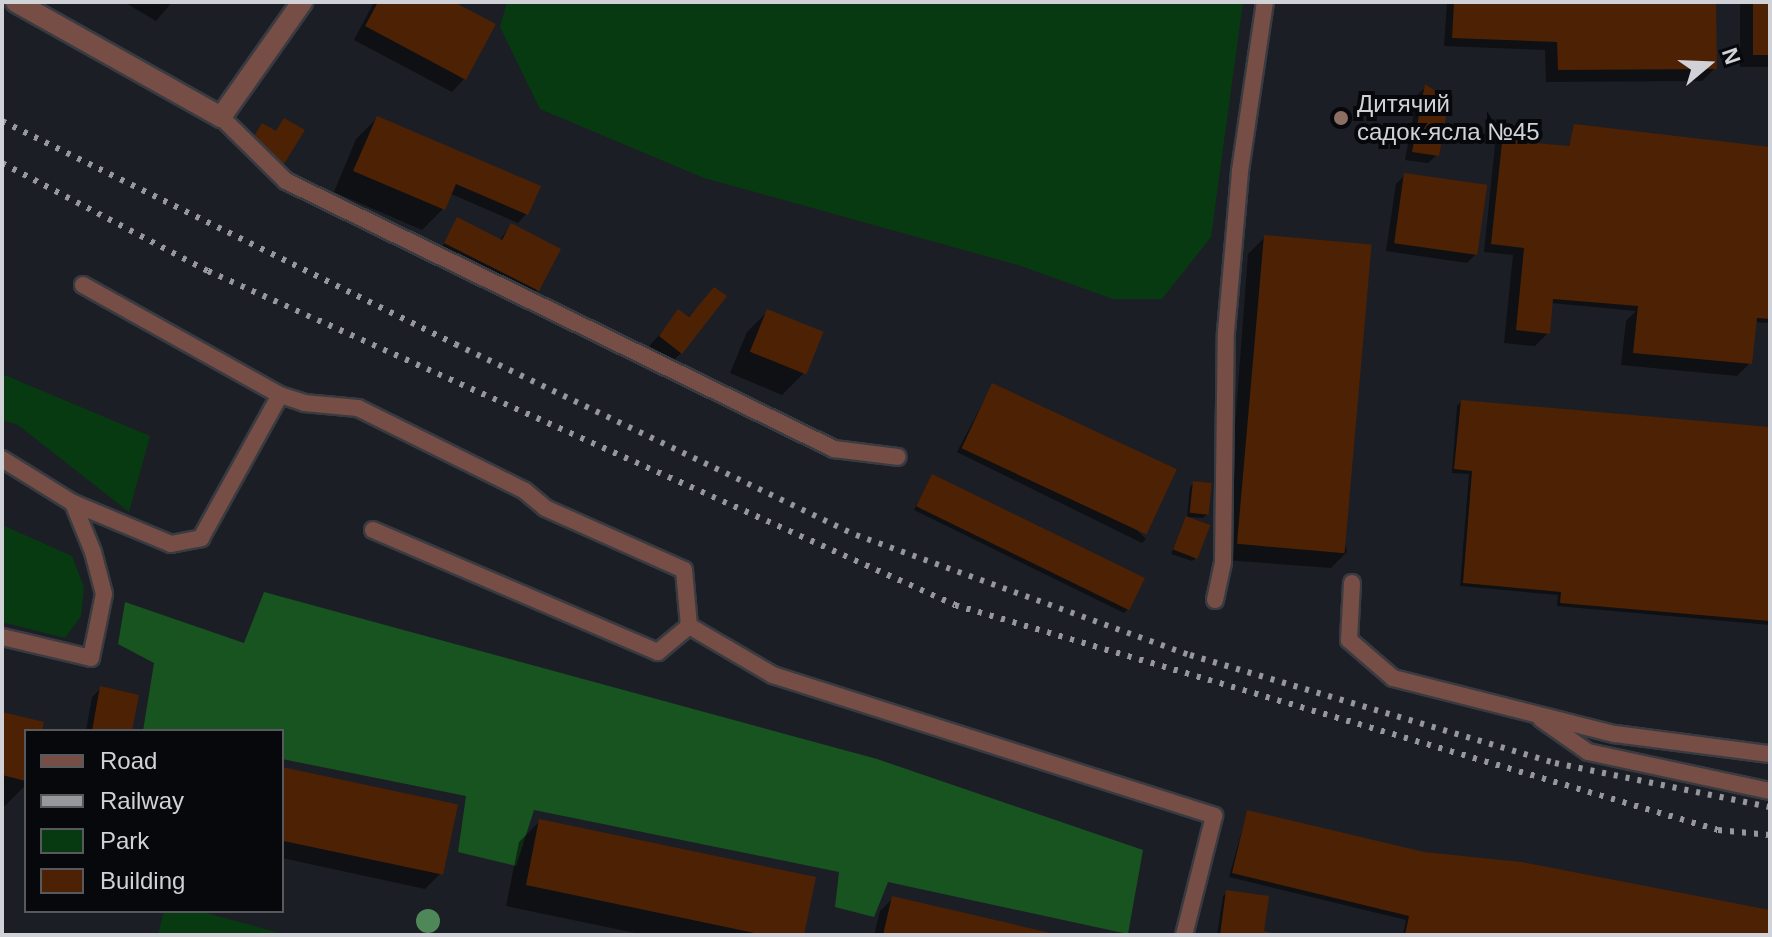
<!DOCTYPE html>
<meta charset="utf-8">
<style>
body{margin:0}
#map{position:relative;width:1772px;height:937px;overflow:hidden;background:#1c1e25;font-family:Arial,sans-serif}
div>[style]{position:absolute}
[style*='--x']{left:calc(var(--x)*1px);top:calc(var(--y)*1px);width:calc(var(--w)*1px);rotate:calc(var(--a)*1deg)}
.green>*{inset:0;background:#073a10}
.forest>*{inset:0;background:#175420}
.shadow>*{inset:0;background:#0007;transform-origin:0 0}
.building>*{inset:0;background:#4d2104;transform-origin:0 0}
.roads{filter:drop-shadow(2px 0 #393b41) drop-shadow(-2px 0 #393b41) drop-shadow(0 2px #393b41) drop-shadow(0 -2px #393b41)}
.service>*{height:16px;margin:-8px;padding:0 8px;transform-origin:8px;border-radius:8px;background:#774e46}
.minor>*{height:20px;margin:-10px;padding:0 10px;transform-origin:10px;border-radius:10px;background:#774e46}
.rail>*{height:6px;margin-top:-3px;transform-origin:0;background:repeating-linear-gradient(90deg,#96989d 0 4px,transparent 0 12px)}
.trees>*{width:24px;height:24px;margin:-12px;border-radius:50%;background:#4f8858}
.dots>*{width:22px;height:22px;translate:-50% -50%;box-sizing:border-box;border:4px solid #07080b;border-radius:50%}
span{translate:-50% -50%;white-space:nowrap;text-align:center;line-height:1.15;-webkit-text-stroke:8px #07080b;paint-order:stroke}
.poi-label{font-size:24px;color:#d1d2d7}
.left{translate:0 -50%;text-align:left}
.frame{position:absolute;inset:0;border:4px solid #d1d2d7;pointer-events:none}
.legend{position:absolute;left:24px;top:729px;width:260px;height:184px;box-sizing:border-box;background:#07080b;border:2px solid #58595d;margin:0;padding:10px 14px;list-style:none;font-size:24px;color:#d1d2d7}
.legend li{display:flex;align-items:center;gap:16px;height:40px}
.legend b{width:40px;border:2px solid #58595d}
.north{position:absolute;left:1668px;top:24px;width:80px;height:80px;-webkit-text-stroke:6px #07080b;paint-order:stroke;rotate:71deg;font-size:22px;font-weight:700;line-height:32px;text-align:center;color:#d1d2d7}
.north::after{content:'';display:block;margin:auto;width:28px;height:36px;background:#d1d2d7;clip-path:polygon(50% 0,100% 100%,50% 72%,0 100%)}
</style>
<div id="map">
<div class="green">
<div style="clip-path:polygon(507px 2px,1243px 2px,1211px 237px,1162px 299px,1113px 299px,1018px 265px,704px 178px,540px 109px,500px 27px)"></div>
<div style="clip-path:polygon(2px 374px,150px 436px,129px 512px,18px 425px,2px 420px)"></div>
<div style="clip-path:polygon(2px 525px,72px 556px,84px 587px,81px 616px,65px 638px,2px 622px)"></div>
<div style="clip-path:polygon(164px 911px,199px 911px,287px 935px,158px 935px)"></div>
</div>
<div class="forest">
<div style="clip-path:polygon(264px 592px,877px 759px,1143px 850px,1128px 934px,888px 882px,874px 917px,835px 907px,839px 872px,534px 810px,516px 866px,458px 852px,466px 796px,282px 759px,282px 731px,143px 731px,154px 663px,118px 644px,125px 602px,244px 643px)"></div>
</div>
<div class="shadow">
<div style="clip-path:polygon(124px 2px,172px 2px,156px 21px)"></div>
<div style="clip-path:polygon(374px 2px,450px 2px,464px 79px,452px 92px,354px 40px)"></div>
<div style="clip-path:polygon(1447px 2px,1714px 2px,1715px 68px,1702px 81px,1546px 82px,1545px 50px,1444px 46px)"></div>
<div style="left:1740px;top:2px;width:30px;height:65px"></div>
<div style="clip-path:polygon(1426px 87px,1437px 155px,1428px 163px,1405px 160px,1417px 95px)"></div>
<div style="clip-path:polygon(377px 118px,538px 187px,526px 214px,518px 223px,449px 193px,443px 209px,422px 230px,334px 192px,356px 139px)"></div>
<div style="clip-path:polygon(1505px 126px,1533px 145px,1568px 148px,1574px 126px,1770px 149px,1770px 323px,1754px 322px,1750px 363px,1737px 376px,1621px 365px,1626px 321px,1636px 311px,1551px 303px,1548px 333px,1535px 346px,1504px 343px,1513px 255px,1484px 252px,1496px 135px)"></div>
<div style="clip-path:polygon(1405px 175px,1476px 254px,1467px 263px,1386px 251px,1396px 184px)"></div>
<div style="clip-path:polygon(457px 220px,499px 241px,511px 225px,538px 289px,529px 298px,482px 273px,485px 268px,442px 247px)"></div>
<div style="clip-path:polygon(1265px 237px,1347px 552px,1331px 568px,1225px 560px,1248px 254px)"></div>
<div style="clip-path:polygon(715px 290px,681px 353px,660px 374px,639px 358px,679px 312px,687px 318px)"></div>
<div style="clip-path:polygon(768px 311px,803px 374px,782px 395px,730px 373px,747px 332px)"></div>
<div style="clip-path:polygon(992px 385px,1146px 539px,1142px 543px,957px 452px)"></div>
<div style="clip-path:polygon(1461px 402px,1770px 428px,1770px 625px,1557px 606px,1558px 595px,1460px 586px,1469px 474px,1452px 473px,1457px 406px)"></div>
<div style="clip-path:polygon(932px 477px,1128px 609px,1124px 613px,914px 510px)"></div>
<div style="clip-path:polygon(1194px 483px,1207px 514px,1203px 518px,1187px 517px,1190px 487px)"></div>
<div style="clip-path:polygon(1186px 519px,1196px 558px,1192px 561px,1171px 554px)"></div>
<div style="clip-path:polygon(101px 688px,130px 731px,86px 731px,92px 697px)"></div>
<div style="clip-path:polygon(2px 715px,40px 731px,26px 731px,26px 785px,5px 806px,2px 805px)"></div>
<div style="clip-path:polygon(282px 769px,441px 873px,425px 889px,282px 858px)"></div>
<div style="clip-path:polygon(1247px 812px,1424px 854px,1770px 912px,1770px 935px,1403px 935px,1406px 920px,1229px 877px)"></div>
<div style="clip-path:polygon(540px 821px,802px 935px,645px 935px,506px 906px,519px 842px)"></div>
<div style="clip-path:polygon(1227px 892px,1262px 933px,1277px 935px,1217px 935px,1223px 896px)"></div>
<div style="clip-path:polygon(893px 898px,1051px 935px,874px 935px,880px 911px)"></div>
</div>
<div class="building">
<div style="clip-path:polygon(378px 2px,454px 2px,496px 24px,466px 80px,365px 26px)"></div>
<div style="clip-path:polygon(1454px 2px,1716px 2px,1717px 69px,1558px 70px,1557px 42px,1452px 38px)"></div>
<div style="left:1753px;top:2px;width:17px;height:53px"></div>
<div style="clip-path:polygon(1425px 84px,1449px 100px,1439px 156px,1412px 152px)"></div>
<div style="clip-path:polygon(377px 116px,541px 186px,528px 215px,456px 184px,445px 210px,353px 171px)"></div>
<div style="clip-path:polygon(284px 118px,305px 130px,284px 164px,250px 143px,262px 123px,276px 131px)"></div>
<div style="clip-path:polygon(1504px 124px,1537px 128px,1535px 143px,1569px 146px,1574px 124px,1770px 147px,1770px 319px,1757px 318px,1752px 364px,1633px 353px,1638px 306px,1553px 299px,1550px 334px,1516px 330px,1524px 248px,1491px 244px)"></div>
<div style="left:1404px;top:173px;width:84px;height:71px;rotate:8deg"></div>
<div style="clip-path:polygon(457px 217px,502px 240px,511px 223px,561px 249px,539px 291px,444px 243px)"></div>
<div style="left:1264px;top:235px;width:108px;height:310px;rotate:5deg"></div>
<div style="clip-path:polygon(714px 287px,727px 296px,682px 354px,659px 336px,678px 309px,689px 317px)"></div>
<div style="left:767px;top:309px;width:61px;height:46px;rotate:22deg"></div>
<div style="left:992px;top:383px;width:204px;height:72px;rotate:25deg"></div>
<div style="clip-path:polygon(1461px 400px,1770px 427px,1770px 621px,1560px 603px,1561px 592px,1463px 583px,1472px 471px,1454px 469px)"></div>
<div style="left:932px;top:474px;width:237px;height:36px;rotate:26deg"></div>
<div style="left:1193px;top:481px;width:19px;height:32px;rotate:6deg"></div>
<div style="left:1186px;top:516px;width:26px;height:36px;rotate:21deg"></div>
<div style="clip-path:polygon(100px 686px,139px 695px,132px 731px,92px 731px)"></div>
<div style="clip-path:polygon(2px 712px,44px 722px,42px 731px,26px 731px,26px 781px,2px 775px)"></div>
<div style="left:282px;top:767px;width:180px;height:72px;rotate:12deg"></div>
<div style="clip-path:polygon(1247px 810px,1424px 852px,1521px 862px,1770px 910px,1770px 935px,1405px 935px,1409px 916px,1232px 873px)"></div>
<div style="clip-path:polygon(539px 819px,816px 877px,804px 935px,764px 935px,526px 885px)"></div>
<div style="clip-path:polygon(1226px 890px,1269px 896px,1264px 931px,1278px 935px,1220px 935px)"></div>
<div style="clip-path:polygon(892px 896px,1055px 934px,1055px 935px,883px 935px)"></div>
</div>
<div class="roads">
<div class="service">
<div style="--x:221;--y:117;--w:91;--a:44.6"></div>
<div style="--x:286;--y:181;--w:610;--a:26.06"></div>
<div style="--x:834;--y:449;--w:64;--a:7.1"></div>
<div style="--x:83;--y:285;--w:226;--a:29.2"></div>
<div style="--x:280;--y:395;--w:25;--a:18"></div>
<div style="--x:304;--y:403;--w:54;--a:5.3"></div>
<div style="--x:358;--y:408;--w:186;--a:26.4"></div>
<div style="--x:525;--y:491;--w:26;--a:40"></div>
<div style="--x:545;--y:508;--w:152;--a:24"></div>
<div style="--x:684;--y:570;--w:56;--a:84.9"></div>
<div style="--x:2;--y:459;--w:84;--a:31.8"></div>
<div style="--x:73;--y:503;--w:53;--a:67.8"></div>
<div style="--x:93;--y:552;--w:43;--a:75.3"></div>
<div style="--x:104;--y:594;--w:65;--a:101.5"></div>
<div style="--x:91;--y:658;--w:91;--a:-166.7"></div>
<div style="--x:73;--y:503;--w:106;--a:22.7"></div>
<div style="--x:171;--y:544;--w:31;--a:-11"></div>
<div style="--x:201;--y:538;--w:163;--a:-61.1"></div>
<div style="--x:373;--y:530;--w:310;--a:23.2"></div>
<div style="--x:658;--y:652;--w:40;--a:-40"></div>
<div style="--x:689;--y:626;--w:97;--a:30.3"></div>
<div style="--x:773;--y:675;--w:463;--a:17.7"></div>
<div style="--x:1214;--y:816;--w:123;--a:104.1"></div>
<div style="--x:1352;--y:583;--w:57;--a:93"></div>
<div style="--x:1349;--y:640;--w:58;--a:40.8"></div>
<div style="--x:1393;--y:678;--w:229;--a:14.2"></div>
<div style="--x:1615;--y:734;--w:156;--a:7.4"></div>
<div style="--x:1215;--y:600;--w:38;--a:-78"></div>
<div style="--x:1223;--y:563;--w:231;--a:-89.3"></div>
<div style="--x:1226;--y:332;--w:162;--a:-85"></div>
<div style="--x:1240;--y:171;--w:171;--a:-81.6"></div>
<div style="--x:1541;--y:719;--w:57;--a:35.1"></div>
<div style="--x:1588;--y:752;--w:186;--a:12.1"></div>
</div>
<div class="minor">
<div style="--x:16;--y:2;--w:235;--a:29.3"></div>
<div style="--x:221;--y:117;--w:141;--a:-54.8"></div>
</div>
</div>
<div class="rail">
<div style="--x:2;--y:121;--w:505;--a:26.21"></div>
<div style="--x:455;--y:344;--w:444;--a:25.5"></div>
<div style="--x:856;--y:535;--w:355;--a:19.8"></div>
<div style="--x:1190;--y:655;--w:381;--a:16.5"></div>
<div style="--x:1555;--y:763;--w:219;--a:11.6"></div>
<div style="--x:2;--y:163;--w:233;--a:27.7"></div>
<div style="--x:208;--y:271;--w:818;--a:24.09"></div>
<div style="--x:955;--y:605;--w:795;--a:16.43"></div>
<div style="--x:1718;--y:830;--w:52;--a:5.5"></div>
</div>
<div class="trees">
<div style="left:428px;top:921px"></div>
</div>
<div class="dots">
<div style="left:1341px;top:118px;background:#8d6e63"></div>
</div>
<div class="poi-label">
<span class="left" style="left:1357px;top:118px">Дитячий<br>садок-ясла №45</span>
</div>
<div class="frame"></div>
<ul class="legend">
<li><b style="height:10px;background:#774e46"></b>Road</li>
<li><b style="height:10px;background:#96989d"></b>Railway</li>
<li><b style="height:22px;background:#073a10"></b>Park</li>
<li><b style="height:22px;background:#4d2104"></b>Building</li>
</ul>
<div class="north">N</div>
</div>
